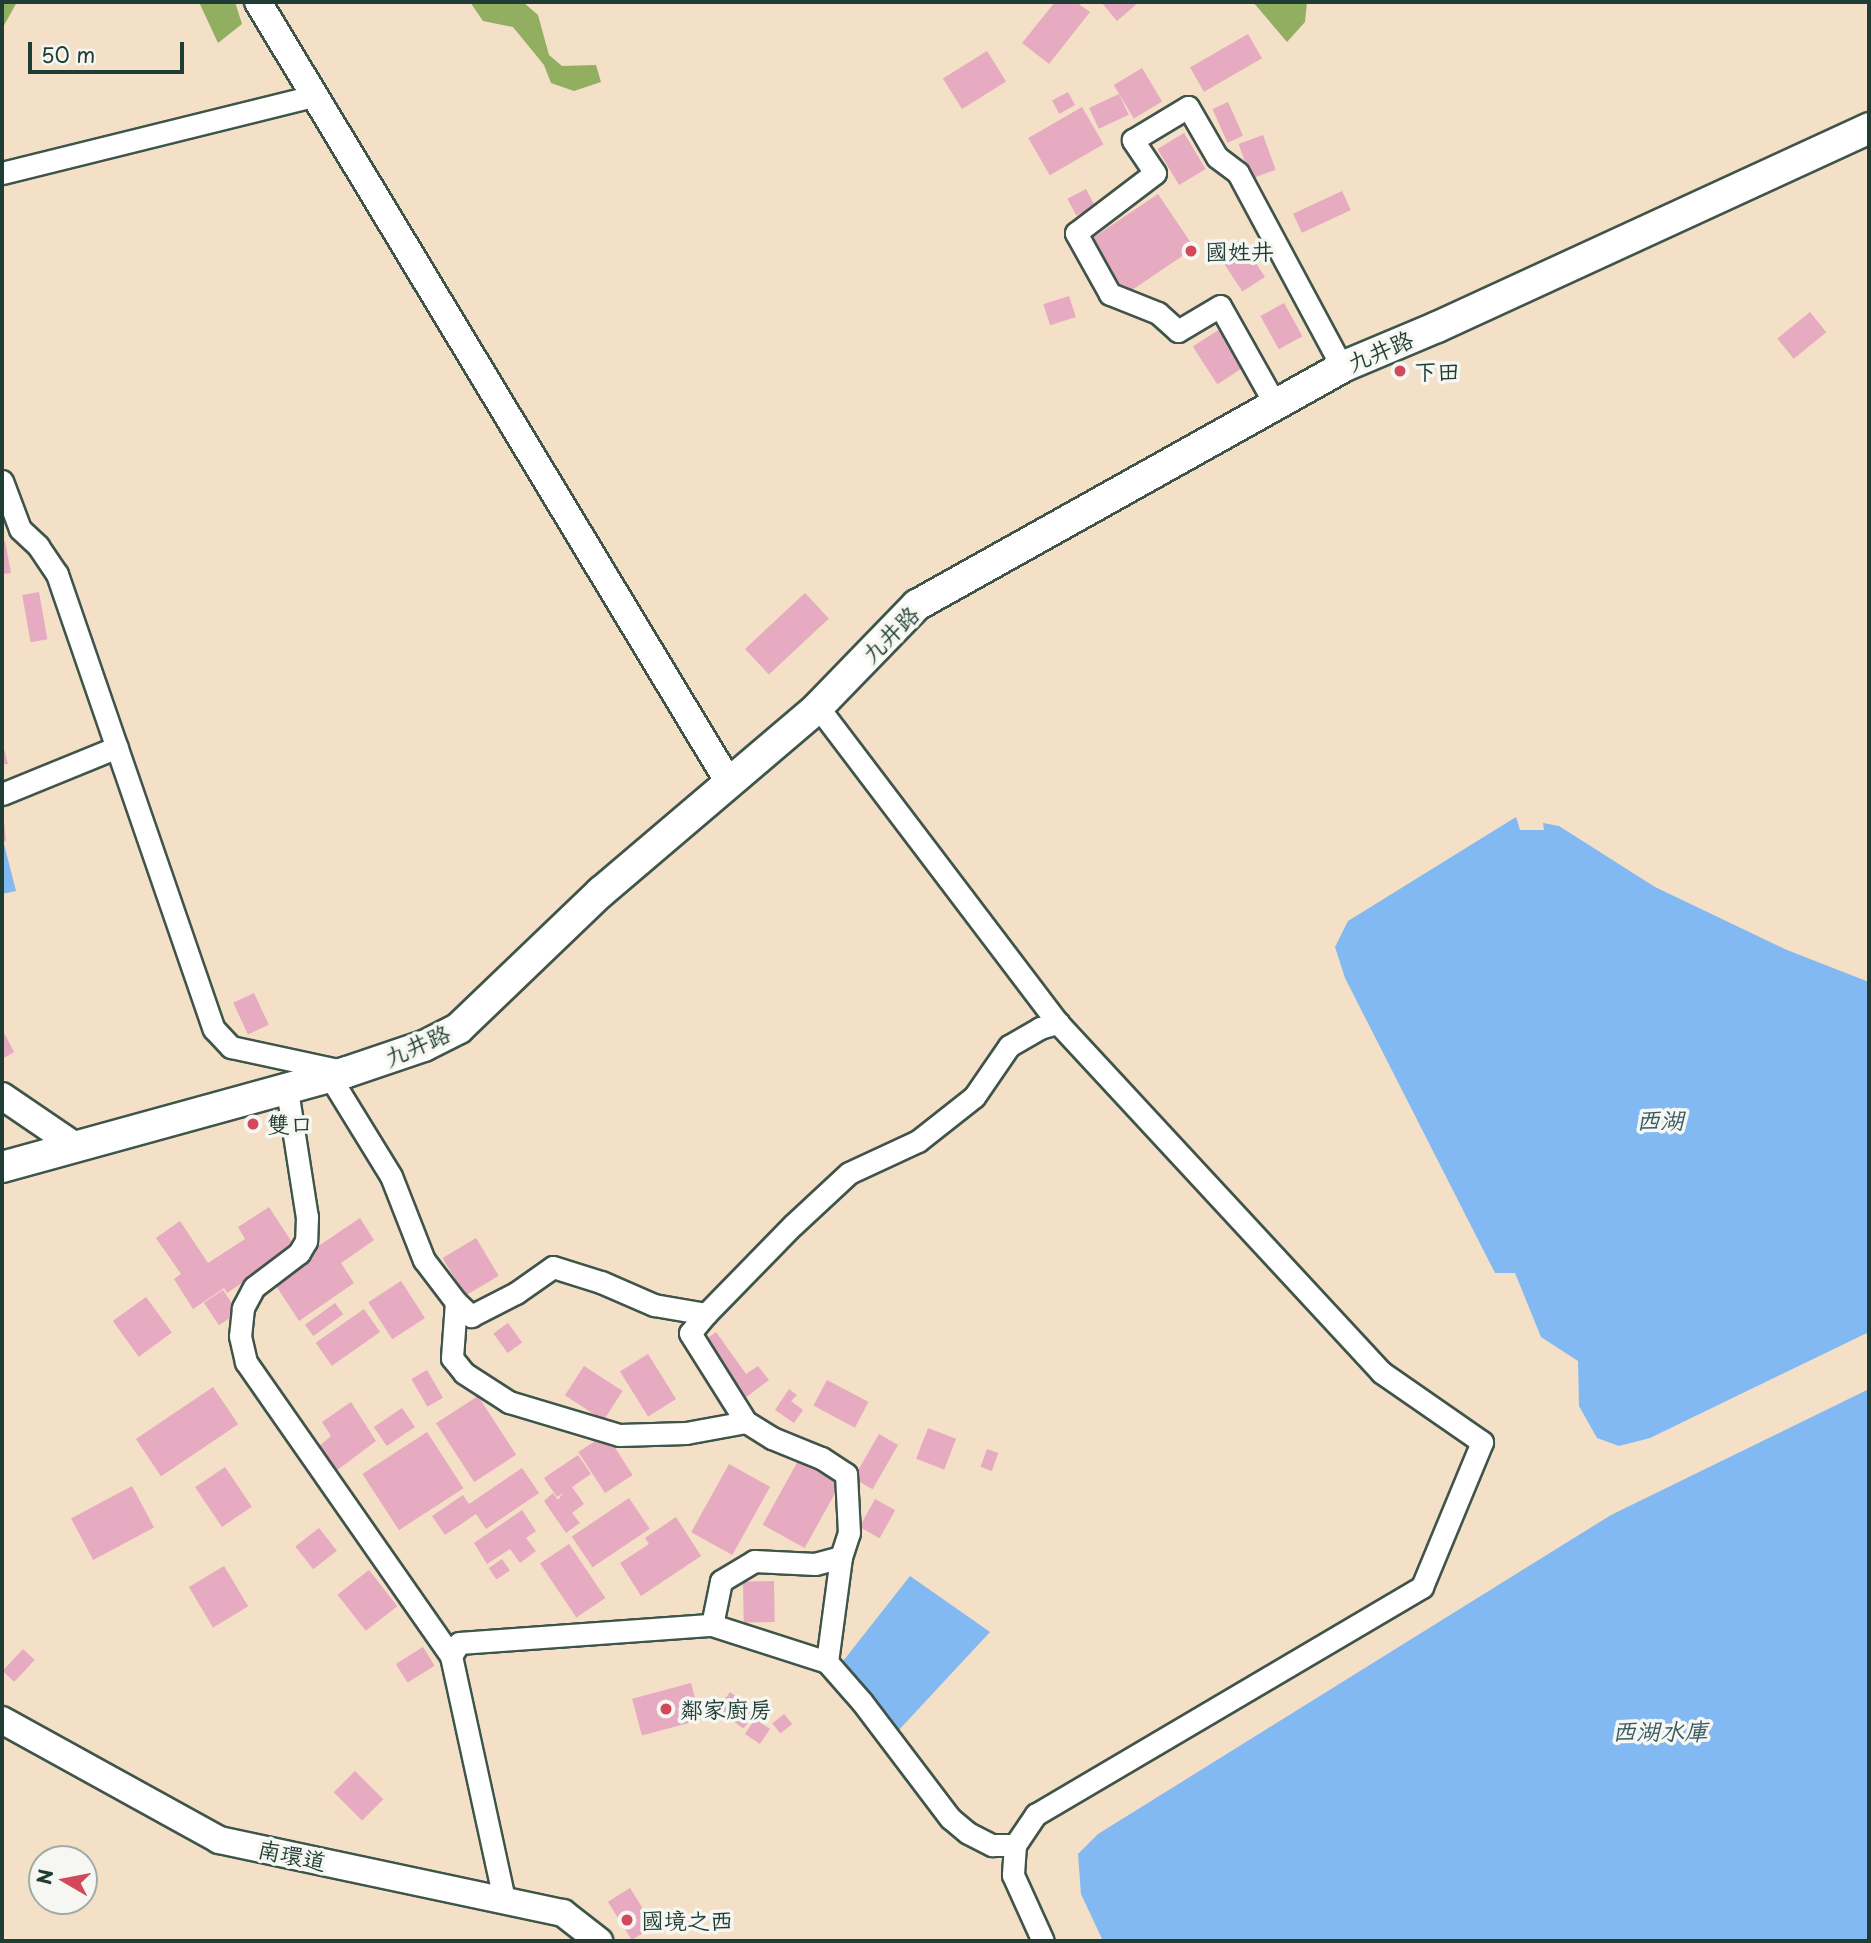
<!DOCTYPE html>
<meta charset="utf-8">
<style>
body{margin:0}
#map{position:relative;width:1871px;height:1943px;overflow:hidden;background:#f4dfc7;font-family:"Playpen Sans","LXGW WenKai TC",sans-serif}
div>[style]{position:absolute}
[style*='--x']{left:calc(var(--x)*1px);top:calc(var(--y)*1px);width:calc(var(--w)*1px);rotate:calc(var(--a)*1deg)}
.forest>*{inset:0;background:#91ae61}
.water>*{inset:0;background:#83b9f2}
.building>*{inset:0;background:#e6aac1;transform-origin:0 0}
.roads{filter:drop-shadow(2px 0 #3f554a) drop-shadow(-2px 0 #3f554a) drop-shadow(0 2px #3f554a) drop-shadow(0 -2px #3f554a)}
.minor>*{height:21px;margin:-10.5px;padding:0 10.5px;transform-origin:10.5px;border-radius:10.5px;background:#fff}
.tertiary>*{height:26px;margin:-13px;padding:0 13px;transform-origin:13px;border-radius:13px;background:#fff}
.secondary>*{height:30px;margin:-15px;padding:0 15px;transform-origin:15px;border-radius:15px;background:#fff}
.dots>*{width:19px;height:19px;translate:-50% -50%;box-sizing:border-box;border:4px solid #f6f6f2;border-radius:50%}
span{translate:-50% -50%;white-space:nowrap;text-align:center;line-height:1.15;-webkit-text-stroke:7px #f6f6f2;paint-order:stroke}
.poi-label{font-size:23px;color:#1f3d34}
.left{translate:0 -50%;text-align:left}
.street-label{font-size:23px;color:#1f3d34}
.water-label{font-size:24px;color:#385c64;font-style:italic}
.frame{position:absolute;inset:0;border:4px solid #1f3d34;pointer-events:none}
.north{position:absolute;left:28px;top:1845px;width:70px;height:70px;box-sizing:border-box;background:#f6f6f2;border:2px solid #a0aca6;border-radius:50%;rotate:280deg;font-size:19px;font-weight:700;line-height:28px;text-align:center;color:#1f3d34}
.north::after{content:'';display:block;margin:auto;width:24px;height:32px;background:#d1495b;clip-path:polygon(50% 0,100% 100%,50% 72%,0 100%)}
.scale{position:absolute;left:28px;top:42px;width:156px;height:32px;box-sizing:border-box;border:4px solid #1f3d34;border-top:0;padding-left:9px;font-size:21px;line-height:24px;white-space:nowrap;color:#1f3d34;-webkit-text-stroke:5px #f6f6f2;paint-order:stroke}
</style>
<div id="map">
<div class="forest">
<div style="clip-path:polygon(2px 2px,17px 2px,2px 29px)"></div>
<div style="clip-path:polygon(199px 2px,235px 2px,242px 24px,218px 43px)"></div>
<div style="clip-path:polygon(470px 2px,523px 2px,538px 15px,549px 55px,562px 66px,596px 65px,601px 82px,574px 91px,551px 83px,544px 65px,513px 27px,483px 21px)"></div>
<div style="clip-path:polygon(1253px 2px,1307px 2px,1305px 22px,1287px 42px)"></div>
</div>
<div class="water">
<div style="clip-path:polygon(1516px 817px,1520px 830px,1544px 830px,1543px 823px,1559px 826px,1655px 887px,1787px 950px,1869px 982px,1869px 1332px,1650px 1438px,1619px 1446px,1597px 1438px,1579px 1406px,1578px 1361px,1541px 1337px,1515px 1273px,1495px 1273px,1345px 978px,1335px 947px,1348px 921px)"></div>
<div style="clip-path:polygon(2px 836px,16px 891px,2px 894px)"></div>
<div style="clip-path:polygon(1869px 1389px,1869px 1941px,1103px 1941px,1081px 1894px,1078px 1854px,1098px 1834px,1611px 1515px)"></div>
<div style="clip-path:polygon(910px 1576px,990px 1632px,897px 1732px,840px 1665px)"></div>
</div>
<div class="building">
<div style="clip-path:polygon(1055px 2px,1076px 2px,1090px 12px,1049px 64px,1022px 43px)"></div>
<div style="clip-path:polygon(1101px 2px,1139px 2px,1117px 21px)"></div>
<div style="left:1248px;top:34px;width:28px;height:67px;rotate:60deg"></div>
<div style="left:987px;top:51px;width:36px;height:52px;rotate:58deg"></div>
<div style="left:1142px;top:68px;width:39px;height:33px;rotate:59deg"></div>
<div style="left:1068px;top:92px;width:15px;height:18px;rotate:62deg"></div>
<div style="left:1119px;top:94px;width:23px;height:33px;rotate:65deg"></div>
<div style="left:1228px;top:102px;width:37px;height:17px;rotate:66deg"></div>
<div style="left:1082px;top:107px;width:43px;height:62px;rotate:60deg"></div>
<div style="left:1184px;top:133px;width:42px;height:31px;rotate:59deg"></div>
<div style="left:1263px;top:135px;width:37px;height:26px;rotate:70deg"></div>
<div style="left:1086px;top:189px;width:19px;height:21px;rotate:62deg"></div>
<div style="left:1342px;top:191px;width:21px;height:54px;rotate:65deg"></div>
<div style="left:1158px;top:194px;width:65px;height:82px;rotate:56deg"></div>
<div style="left:1241px;top:240px;width:44px;height:27px;rotate:57deg"></div>
<div style="left:1069px;top:296px;width:22px;height:27px;rotate:72deg"></div>
<div style="left:1284px;top:303px;width:38px;height:27px;rotate:61deg"></div>
<div style="left:1810px;top:312px;width:26px;height:42px;rotate:51deg"></div>
<div style="left:1223px;top:327px;width:45px;height:36px;rotate:57deg"></div>
<div style="clip-path:polygon(2px 541px,5px 541px,11px 573px,2px 574px)"></div>
<div style="left:39px;top:592px;width:48px;height:17px;rotate:80deg"></div>
<div style="left:805px;top:593px;width:35px;height:82px;rotate:47deg"></div>
<div style="clip-path:polygon(2px 741px,8px 764px,2px 764px)"></div>
<div style="clip-path:polygon(2px 821px,4px 821px,6px 841px,2px 842px)"></div>
<div style="left:254px;top:993px;width:35px;height:23px;rotate:65deg"></div>
<div style="clip-path:polygon(2px 1029px,14px 1052px,2px 1059px)"></div>
<div style="clip-path:polygon(269px 1207px,295px 1247px,227px 1293px,224px 1288px,193px 1309px,174px 1279px,181px 1274px,156px 1238px,180px 1221px,208px 1263px,245px 1239px,238px 1227px)"></div>
<div style="clip-path:polygon(360px 1218px,374px 1240px,341px 1263px,354px 1283px,299px 1321px,271px 1278px)"></div>
<div style="left:476px;top:1238px;width:44px;height:39px;rotate:59deg"></div>
<div style="left:401px;top:1281px;width:44px;height:39px;rotate:57deg"></div>
<div style="left:223px;top:1290px;width:27px;height:23px;rotate:56deg"></div>
<div style="left:146px;top:1297px;width:44px;height:41px;rotate:54deg"></div>
<div style="left:335px;top:1303px;width:14px;height:37px;rotate:54deg"></div>
<div style="left:364px;top:1309px;width:28px;height:59px;rotate:55deg"></div>
<div style="left:508px;top:1323px;width:24px;height:18px;rotate:54deg"></div>
<div style="clip-path:polygon(716px 1332px,746px 1374px,758px 1366px,769px 1380px,742px 1400px,701px 1343px)"></div>
<div style="left:648px;top:1354px;width:53px;height:33px;rotate:58deg"></div>
<div style="left:584px;top:1366px;width:46px;height:35px;rotate:33deg"></div>
<div style="left:427px;top:1370px;width:32px;height:18px;rotate:60deg"></div>
<div style="left:827px;top:1380px;width:47px;height:29px;rotate:28deg"></div>
<div style="left:213px;top:1387px;width:45px;height:93px;rotate:56deg"></div>
<div style="clip-path:polygon(789px 1389px,797px 1395px,791px 1401px,803px 1410px,794px 1423px,775px 1410px)"></div>
<div style="left:478px;top:1396px;width:70px;height:50px;rotate:57deg"></div>
<div style="clip-path:polygon(351px 1402px,376px 1441px,336px 1471px,318px 1447px,331px 1436px,322px 1422px)"></div>
<div style="left:402px;top:1408px;width:23px;height:34px;rotate:56deg"></div>
<div style="left:928px;top:1428px;width:30px;height:33px;rotate:21deg"></div>
<div style="left:427px;top:1432px;width:67px;height:77px;rotate:57deg"></div>
<div style="left:606px;top:1434px;width:49px;height:33px;rotate:57deg"></div>
<div style="left:879px;top:1434px;width:22px;height:51px;rotate:30deg"></div>
<div style="left:987px;top:1449px;width:12px;height:19px;rotate:20deg"></div>
<div style="clip-path:polygon(578px 1455px,591px 1474px,572px 1487px,584px 1504px,572px 1513px,580px 1523px,566px 1533px,544px 1501px,553px 1493px,558px 1500px,563px 1493px,557px 1497px,544px 1478px)"></div>
<div style="left:798px;top:1461px;width:48px;height:73px;rotate:29deg"></div>
<div style="left:729px;top:1464px;width:47px;height:78px;rotate:29deg"></div>
<div style="left:225px;top:1467px;width:48px;height:36px;rotate:56deg"></div>
<div style="clip-path:polygon(522px 1468px,539px 1493px,486px 1529px,476px 1514px,445px 1535px,432px 1516px,463px 1495px,469px 1504px)"></div>
<div style="left:132px;top:1486px;width:47px;height:69px;rotate:62deg"></div>
<div style="left:629px;top:1498px;width:37px;height:69px;rotate:56deg"></div>
<div style="left:875px;top:1499px;width:23px;height:32px;rotate:29deg"></div>
<div style="clip-path:polygon(522px 1510px,536px 1531px,526px 1538px,536px 1551px,520px 1563px,510px 1549px,487px 1564px,474px 1543px)"></div>
<div style="clip-path:polygon(676px 1517px,701px 1556px,641px 1596px,620px 1563px,649px 1544px,645px 1538px)"></div>
<div style="left:319px;top:1528px;width:29px;height:30px;rotate:52deg"></div>
<div style="left:569px;top:1544px;width:65px;height:35px;rotate:56deg"></div>
<div style="left:502px;top:1559px;width:14px;height:16px;rotate:56deg"></div>
<div style="left:224px;top:1566px;width:47px;height:41px;rotate:59deg"></div>
<div style="left:369px;top:1570px;width:46px;height:40px;rotate:52deg"></div>
<div style="left:774px;top:1581px;width:41px;height:31px;rotate:89deg"></div>
<div style="left:423px;top:1647px;width:22px;height:32px;rotate:58deg"></div>
<div style="left:23px;top:1649px;width:16px;height:30px;rotate:43deg"></div>
<div style="left:691px;top:1683px;width:38px;height:61px;rotate:75deg"></div>
<div style="left:730px;top:1692px;width:32px;height:22px;rotate:35deg"></div>
<div style="left:784px;top:1714px;width:13px;height:15px;rotate:51deg"></div>
<div style="left:755px;top:1719px;width:18px;height:18px;rotate:34deg"></div>
<div style="left:355px;top:1771px;width:40px;height:30px;rotate:45deg"></div>
<div style="left:630px;top:1888px;width:45px;height:26px;rotate:58deg"></div>
</div>
<div class="roads">
<div class="minor">
<div style="--x:2;--y:173;--w:320;--a:-13.9"></div>
<div style="--x:1275;--y:404;--w:112;--a:-119.3"></div>
<div style="--x:1220;--y:306;--w:49;--a:149.2"></div>
<div style="--x:1178;--y:331;--w:27;--a:-138"></div>
<div style="--x:1158;--y:313;--w:52;--a:-158.4"></div>
<div style="--x:1110;--y:294;--w:70;--a:-119.1"></div>
<div style="--x:1076;--y:233;--w:99;--a:-37.2"></div>
<div style="--x:1155;--y:173;--w:40;--a:-124"></div>
<div style="--x:1133;--y:140;--w:64;--a:-31"></div>
<div style="--x:1188;--y:107;--w:58;--a:59.9"></div>
<div style="--x:1217;--y:157;--w:26;--a:37"></div>
<div style="--x:1238;--y:173;--w:220;--a:61.8"></div>
<div style="--x:2;--y:481;--w:51;--a:69.4"></div>
<div style="--x:20;--y:529;--w:25;--a:43"></div>
<div style="--x:38;--y:546;--w:34;--a:56"></div>
<div style="--x:57;--y:574;--w:481;--a:71"></div>
<div style="--x:214;--y:1029;--w:25;--a:47"></div>
<div style="--x:231;--y:1047;--w:114;--a:12.2"></div>
<div style="--x:818;--y:707;--w:397;--a:52.8"></div>
<div style="--x:1058;--y:1023;--w:476;--a:47.2"></div>
<div style="--x:1381;--y:1372;--w:123;--a:34.7"></div>
<div style="--x:1482;--y:1442;--w:157;--a:112.5"></div>
<div style="--x:1422;--y:1587;--w:448;--a:149.5"></div>
<div style="--x:1036;--y:1814;--w:37;--a:124"></div>
<div style="--x:1015;--y:1845;--w:30;--a:94"></div>
<div style="--x:1013;--y:1875;--w:72;--a:65.6"></div>
<div style="--x:2;--y:794;--w:124;--a:-22.2"></div>
<div style="--x:330;--y:1077;--w:116;--a:58.4"></div>
<div style="--x:391;--y:1176;--w:90;--a:68.6"></div>
<div style="--x:424;--y:1260;--w:53;--a:52.7"></div>
<div style="--x:456;--y:1302;--w:21;--a:43"></div>
<div style="--x:471;--y:1316;--w:51;--a:-27.1"></div>
<div style="--x:516;--y:1293;--w:45;--a:-35.1"></div>
<div style="--x:553;--y:1267;--w:50;--a:17.4"></div>
<div style="--x:601;--y:1282;--w:58;--a:23.5"></div>
<div style="--x:654;--y:1305;--w:53;--a:9.8"></div>
<div style="--x:706;--y:1314;--w:124;--a:-45.7"></div>
<div style="--x:793;--y:1225;--w:76;--a:-42.9"></div>
<div style="--x:849;--y:1173;--w:76;--a:-24.9"></div>
<div style="--x:918;--y:1141;--w:71;--a:-38.2"></div>
<div style="--x:974;--y:1097;--w:62;--a:-55.5"></div>
<div style="--x:1009;--y:1046;--w:36;--a:-30"></div>
<div style="--x:1040;--y:1028;--w:19;--a:-16"></div>
<div style="--x:287;--y:1090;--w:129;--a:81.1"></div>
<div style="--x:307;--y:1217;--w:24;--a:92"></div>
<div style="--x:306;--y:1241;--w:14;--a:120"></div>
<div style="--x:299;--y:1253;--w:56;--a:142.9"></div>
<div style="--x:254;--y:1287;--w:24;--a:118"></div>
<div style="--x:243;--y:1308;--w:28;--a:96"></div>
<div style="--x:240;--y:1336;--w:27;--a:77"></div>
<div style="--x:246;--y:1362;--w:358;--a:55.1"></div>
<div style="--x:451;--y:1656;--w:250;--a:77.7"></div>
<div style="--x:456;--y:1302;--w:56;--a:94.1"></div>
<div style="--x:452;--y:1358;--w:19;--a:51"></div>
<div style="--x:464;--y:1373;--w:54;--a:32.8"></div>
<div style="--x:509;--y:1402;--w:115;--a:16.7"></div>
<div style="--x:619;--y:1435;--w:67;--a:-1.7"></div>
<div style="--x:686;--y:1433;--w:61;--a:-10.4"></div>
<div style="--x:841;--y:1557;--w:106;--a:97.6"></div>
<div style="--x:827;--y:1662;--w:53;--a:48.8"></div>
<div style="--x:862;--y:1702;--w:146;--a:52.8"></div>
<div style="--x:950;--y:1818;--w:23;--a:40"></div>
<div style="--x:968;--y:1833;--w:27;--a:27"></div>
<div style="--x:992;--y:1845;--w:23;--a:0"></div>
<div style="--x:712;--y:1625;--w:121;--a:17.8"></div>
<div style="--x:451;--y:1656;--w:15;--a:-58"></div>
<div style="--x:459;--y:1643;--w:254;--a:-4.1"></div>
<div style="--x:712;--y:1625;--w:45;--a:-78.4"></div>
<div style="--x:721;--y:1581;--w:39;--a:-31"></div>
<div style="--x:754;--y:1561;--w:61;--a:2.8"></div>
<div style="--x:815;--y:1564;--w:27;--a:-15"></div>
<div style="--x:841;--y:1557;--w:25;--a:-72"></div>
<div style="--x:849;--y:1533;--w:59;--a:-92.9"></div>
<div style="--x:846;--y:1474;--w:30;--a:-147"></div>
<div style="--x:821;--y:1458;--w:53;--a:-157.8"></div>
<div style="--x:772;--y:1438;--w:31;--a:-148"></div>
<div style="--x:746;--y:1422;--w:105;--a:-122.2"></div>
<div style="--x:690;--y:1333;--w:25;--a:-50"></div>
</div>
<div class="tertiary">
<div style="--x:258;--y:2;--w:913;--a:58.89"></div>
<div style="--x:2;--y:1096;--w:87;--a:34.2"></div>
<div style="--x:2;--y:1720;--w:248;--a:28.9"></div>
<div style="--x:219;--y:1840;--w:352;--a:12"></div>
<div style="--x:563;--y:1913;--w:46;--a:37.9"></div>
</div>
<div class="secondary">
<div style="--x:2;--y:1167;--w:358;--a:-15.4"></div>
<div style="--x:347;--y:1072;--w:81;--a:-18.7"></div>
<div style="--x:424;--y:1046;--w:39;--a:-27"></div>
<div style="--x:459;--y:1028;--w:197;--a:-43.8"></div>
<div style="--x:601;--y:892;--w:285;--a:-40.4"></div>
<div style="--x:818;--y:707;--w:142;--a:-45.9"></div>
<div style="--x:917;--y:605;--w:487;--a:-29.2"></div>
<div style="--x:1342;--y:367;--w:103;--a:-22.8"></div>
<div style="--x:1437;--y:327;--w:476;--a:-24.7"></div>
</div>
</div>
<div class="dots">
<div style="left:1191px;top:251px;background:#d1495b"></div>
<div style="left:1400px;top:371px;background:#d1495b"></div>
<div style="left:253px;top:1124px;background:#d1495b"></div>
<div style="left:666px;top:1709px;background:#d1495b"></div>
<div style="left:627px;top:1920px;background:#d1495b"></div>
</div>
<div class="poi-label">
<span class="left" style="left:1205px;top:251px">國姓井</span>
<span class="left" style="left:1414px;top:371px">下田</span>
<span class="left" style="left:267px;top:1124px">雙口</span>
<span class="left" style="left:680px;top:1709px">鄰家廚房</span>
<span class="left" style="left:641px;top:1920px">國境之西</span>
</div>
<div class="street-label">
<span style="left:1380px;top:351px;rotate:-23deg">九井路</span>
<span style="left:890px;top:634px;rotate:-44deg">九井路</span>
<span style="left:417px;top:1045px;rotate:-23deg">九井路</span>
<span style="left:292px;top:1855px;rotate:12deg">南環道</span>
</div>
<div class="water-label">
<span style="left:1660px;top:1120px">西湖</span>
<span style="left:1660px;top:1731px">西湖水庫</span>
</div>
<div class="frame"></div>
<div class="north">N</div>
<div class="scale">50 m</div>
</div>
